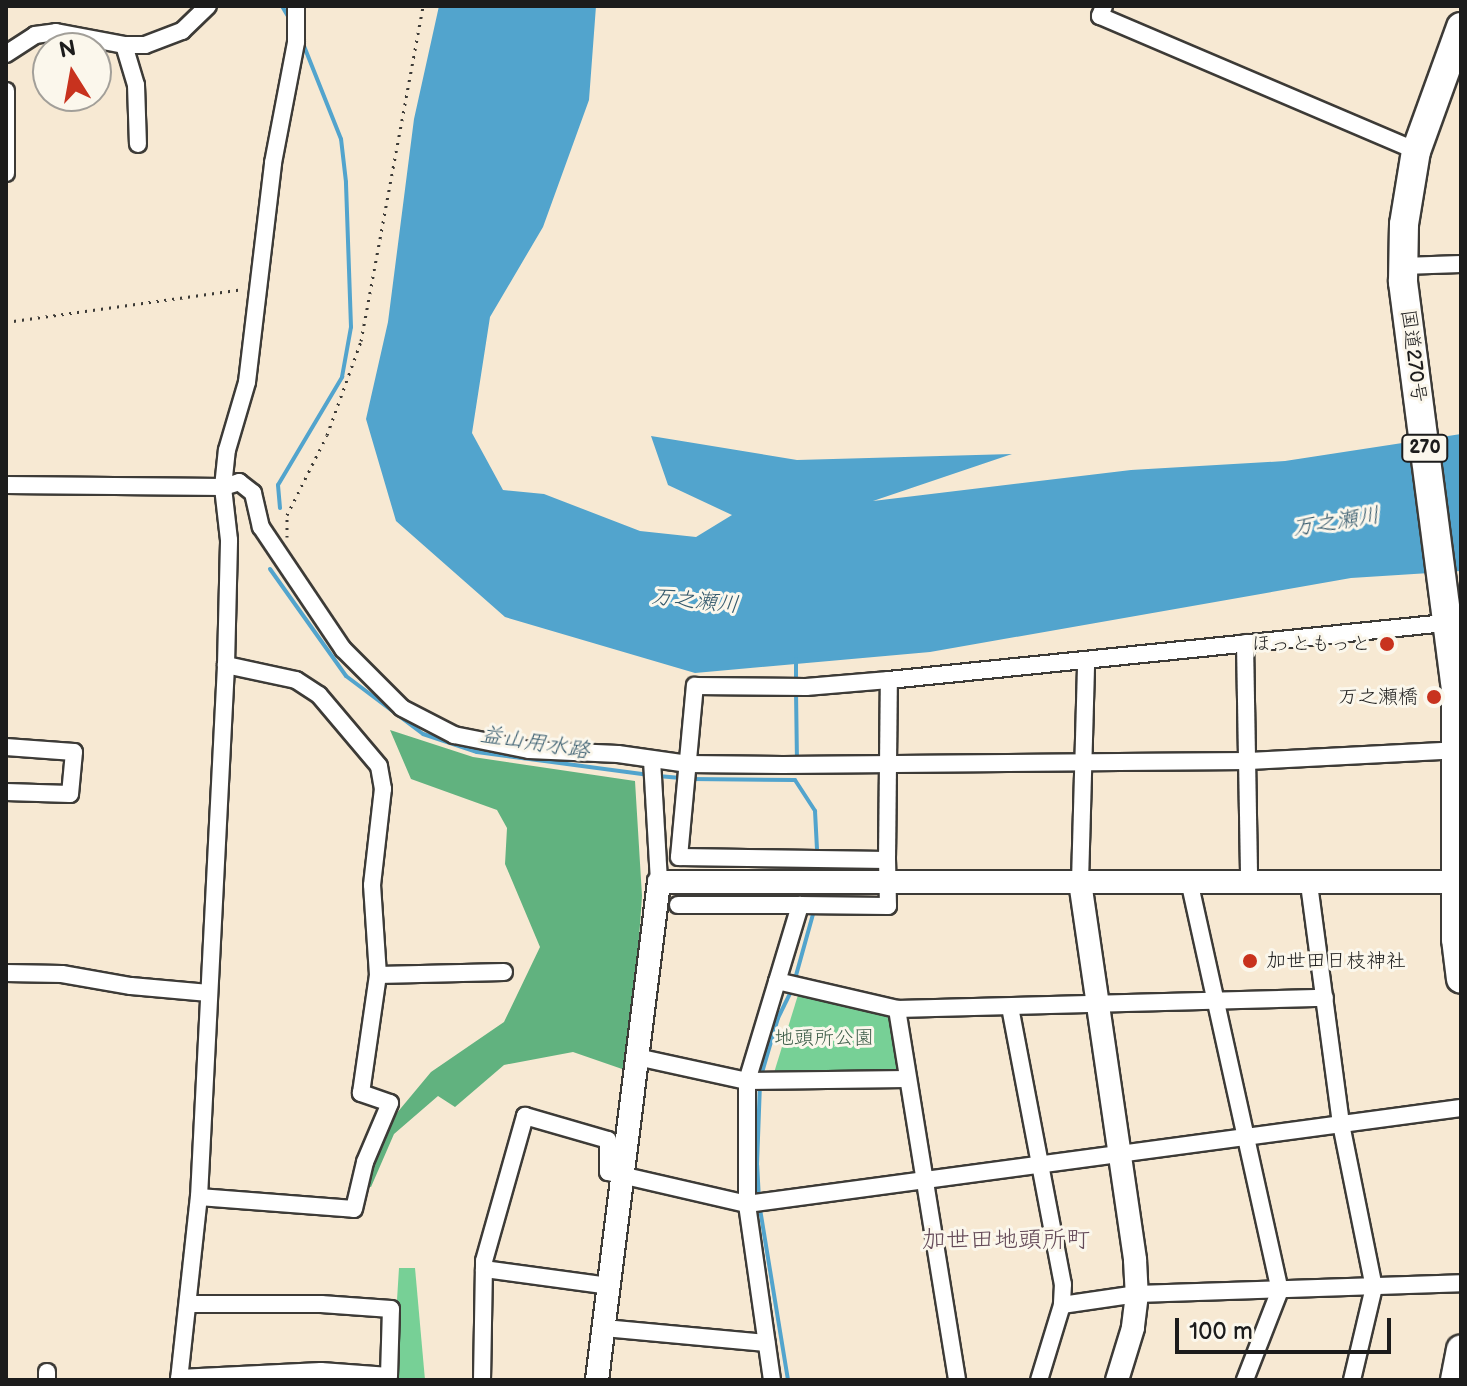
<!DOCTYPE html>
<meta charset="utf-8">
<style>
body{margin:0}
#map{position:relative;width:1467px;height:1386px;overflow:hidden;background:#f7e9d3;font-family:"Balsamiq Sans","Klee One",sans-serif}
div>[style]{position:absolute}
[style*='--x']{left:calc(var(--x)*1px);top:calc(var(--y)*1px);width:calc(var(--w)*1px);rotate:calc(var(--a)*1deg)}
.green>*{inset:0;background:#77d096}
.forest>*{inset:0;background:#61b27f}
.water>*{inset:0;background:#52a4cd}
.stream>*{height:4px;margin:-2px;padding:0 2px;transform-origin:2px;border-radius:2px;background:#52a4cd}
.path>*{height:3px;margin-top:-1.5px;transform-origin:0;background:repeating-linear-gradient(90deg,#3d3b37 0 2px,transparent 0 8px)}
.roads{filter:drop-shadow(2px 0 #3d3b37) drop-shadow(-2px 0 #3d3b37) drop-shadow(0 2px #3d3b37) drop-shadow(0 -2px #3d3b37)}
.minor>*{height:16px;margin:-8px;padding:0 8px;transform-origin:8px;border-radius:8px;background:#fff}
.tertiary>*{height:22px;margin:-11px;padding:0 11px;transform-origin:11px;border-radius:11px;background:#fff}
.trunk>*{height:28px;margin:-14px;padding:0 14px;transform-origin:14px;border-radius:14px;background:#fff}
.dots>*{width:22px;height:22px;translate:-50% -50%;box-sizing:border-box;border:4px solid #fbf7ec;border-radius:50%}
span{translate:-50% -50%;white-space:nowrap;text-align:center;line-height:1.15;-webkit-text-stroke:6px #fbf7ec;paint-order:stroke}
.shield-label span{padding:2px 6px;background:#fbf7ec;border:2px solid;border-radius:6px;-webkit-text-stroke-width:0}
.shield-label{font-size:18px;color:#1c1c1c;font-weight:700}
.street-label{font-size:20px;color:#1c1c1c}
.poi-label{font-size:20px;color:#1c1c1c}
.right{translate:-100% -50%;text-align:right}
.left{translate:0 -50%;text-align:left}
.park-label{font-size:20px;color:#3c5b47}
.water-label{font-size:22px;color:#34596c;font-style:italic}
.quarter-label{font-size:24px;color:#644a58}
.frame{position:absolute;inset:0;border:8px solid #1c1c1c;pointer-events:none}
.north{position:absolute;left:32px;top:32px;width:80px;height:80px;box-sizing:border-box;background:#fbf7ec;border:2px solid #a29f99;border-radius:50%;rotate:349deg;font-size:22px;font-weight:700;line-height:32px;text-align:center;color:#1c1c1c}
.north::after{content:'';display:block;margin:auto;width:28px;height:36px;background:#c8321e;clip-path:polygon(50% 0,100% 100%,50% 72%,0 100%)}
.scale{position:absolute;left:1175px;top:1318px;width:216px;height:36px;box-sizing:border-box;border:4px solid #1c1c1c;border-top:0;padding-left:10px;font-size:24px;line-height:28px;white-space:nowrap;color:#1c1c1c;-webkit-text-stroke:6px #fbf7ec;paint-order:stroke}
</style>
<div id="map">
<div class="green">
<div style="clip-path:polygon(798px 995px,890px 1014px,900px 1070px,897px 1075px,773px 1076px)"></div>
<div style="clip-path:polygon(399px 1268px,415px 1268px,425px 1380px,392px 1380px)"></div>
</div>
<div class="forest">
<div style="clip-path:polygon(390px 730px,473px 757px,635px 781px,642px 896px,634px 1010px,625px 1070px,573px 1052px,504px 1065px,455px 1107px,438px 1096px,394px 1134px,371px 1187px,364px 1186px,381px 1132px,431px 1072px,504px 1022px,540px 947px,505px 864px,507px 828px,497px 810px,411px 779px)"></div>
</div>
<div class="water">
<div style="clip-path:polygon(439px 6px,596px 6px,589px 100px,543px 227px,490px 317px,472px 433px,503px 490px,544px 494px,640px 531px,696px 537px,732px 515px,668px 485px,651px 436px,797px 460px,1012px 454px,873px 501px,1131px 470px,1285px 461px,1461px 434px,1461px 571px,1351px 578px,930px 652px,695px 673px,505px 617px,396px 521px,366px 419px,388px 322px,414px 119px)"></div>
</div>
<div class="stream">
<div style="--x:282;--y:6;--w:16;--a:60"></div>
<div style="--x:280;--y:508;--w:23;--a:-95"></div>
<div style="--x:278;--y:485;--w:126;--a:-59.3"></div>
<div style="--x:342;--y:377;--w:51;--a:-79.8"></div>
<div style="--x:351;--y:327;--w:145;--a:-92"></div>
<div style="--x:346;--y:182;--w:43;--a:-96.6"></div>
<div style="--x:341;--y:139;--w:105;--a:-111.7"></div>
<div style="--x:270;--y:569;--w:131;--a:54.6"></div>
<div style="--x:346;--y:676;--w:96;--a:37"></div>
<div style="--x:423;--y:734;--w:57;--a:18.4"></div>
<div style="--x:477;--y:752;--w:174;--a:7.6"></div>
<div style="--x:796;--y:659;--w:23;--a:90"></div>
<div style="--x:796;--y:691;--w:71;--a:89.2"></div>
<div style="--x:658;--y:776;--w:23;--a:5"></div>
<div style="--x:690;--y:779;--w:105;--a:0.5"></div>
<div style="--x:795;--y:780;--w:37;--a:57"></div>
<div style="--x:815;--y:811;--w:39;--a:87"></div>
<div style="--x:795;--y:979;--w:67;--a:-74.5"></div>
<div style="--x:761;--y:1076;--w:60;--a:-73.7"></div>
<div style="--x:778;--y:1018;--w:30;--a:-64"></div>
<div style="--x:759;--y:1200;--w:35;--a:-93"></div>
<div style="--x:757;--y:1165;--w:80;--a:-87.9"></div>
<div style="--x:760;--y:1209;--w:173;--a:80.7"></div>
</div>
<div class="path">
<div style="--x:6;--y:322;--w:240;--a:-7.9"></div>
<div style="--x:287;--y:537;--w:22;--a:-90"></div>
<div style="--x:287;--y:515;--w:89;--a:-63.4"></div>
<div style="--x:327;--y:435;--w:100;--a:-70.1"></div>
<div style="--x:361;--y:341;--w:341;--a:-79.5"></div>
</div>
<div class="roads">
<div class="minor">
<div style="--x:1104;--y:6;--w:11;--a:112"></div>
<div style="--x:1100;--y:16;--w:344;--a:23.1"></div>
<div style="--x:124;--y:45;--w:42;--a:73.3"></div>
<div style="--x:136;--y:85;--w:59;--a:88.1"></div>
<div style="--x:6;--y:54;--w:35;--a:-33"></div>
<div style="--x:35;--y:35;--w:21;--a:-8"></div>
<div style="--x:56;--y:32;--w:69;--a:10.8"></div>
<div style="--x:124;--y:45;--w:21;--a:0"></div>
<div style="--x:145;--y:45;--w:40;--a:-21"></div>
<div style="--x:182;--y:31;--w:36;--a:-44"></div>
<div style="--x:6;--y:91;--w:82;--a:90"></div>
<div style="--x:1403;--y:266;--w:58;--a:-2"></div>
<div style="--x:6;--y:485;--w:217;--a:0.5"></div>
<div style="--x:223;--y:487;--w:17;--a:-17"></div>
<div style="--x:239;--y:482;--w:18;--a:38"></div>
<div style="--x:253;--y:493;--w:35;--a:77"></div>
<div style="--x:261;--y:527;--w:147;--a:56.1"></div>
<div style="--x:343;--y:649;--w:83;--a:45"></div>
<div style="--x:402;--y:708;--w:59;--a:27.4"></div>
<div style="--x:454;--y:735;--w:76;--a:11.3"></div>
<div style="--x:529;--y:750;--w:89;--a:2.6"></div>
<div style="--x:618;--y:754;--w:71;--a:8.1"></div>
<div style="--x:688;--y:764;--w:95;--a:0.6"></div>
<div style="--x:783;--y:765;--w:466;--a:-0.5"></div>
<div style="--x:1249;--y:761;--w:212;--a:-3"></div>
<div style="--x:1245;--y:643;--w:241;--a:89"></div>
<div style="--x:6;--y:747;--w:68;--a:4.2"></div>
<div style="--x:74;--y:752;--w:42;--a:95.4"></div>
<div style="--x:70;--y:794;--w:64;--a:-178.2"></div>
<div style="--x:652;--y:760;--w:122;--a:86.7"></div>
<div style="--x:887;--y:860;--w:180;--a:-89.4"></div>
<div style="--x:1080;--y:882;--w:221;--a:-88.4"></div>
<div style="--x:1309;--y:884;--w:242;--a:82.4"></div>
<div style="--x:1341;--y:1124;--w:166;--a:78.6"></div>
<div style="--x:1374;--y:1287;--w:96;--a:103.3"></div>
<div style="--x:1190;--y:885;--w:415;--a:77.5"></div>
<div style="--x:1280;--y:1290;--w:97;--a:111.3"></div>
<div style="--x:678;--y:905;--w:122;--a:0"></div>
<div style="--x:6;--y:973;--w:56;--a:1"></div>
<div style="--x:62;--y:974;--w:70;--a:9.9"></div>
<div style="--x:131;--y:986;--w:78;--a:5.1"></div>
<div style="--x:378;--y:975;--w:126;--a:-1.4"></div>
<div style="--x:777;--y:981;--w:123;--a:13.1"></div>
<div style="--x:897;--y:1009;--w:428;--a:-1.5"></div>
<div style="--x:1010;--y:1007;--w:282;--a:79.2"></div>
<div style="--x:1063;--y:1284;--w:21;--a:93"></div>
<div style="--x:1062;--y:1305;--w:78;--a:107"></div>
<div style="--x:897;--y:1009;--w:376;--a:80.8"></div>
<div style="--x:637;--y:1057;--w:113;--a:12.3"></div>
<div style="--x:747;--y:1081;--w:160;--a:-0.7"></div>
<div style="--x:199;--y:1197;--w:155;--a:4.4"></div>
<div style="--x:354;--y:1209;--w:48;--a:-76.8"></div>
<div style="--x:365;--y:1162;--w:64;--a:-67"></div>
<div style="--x:390;--y:1103;--w:31;--a:-161"></div>
<div style="--x:361;--y:1093;--w:119;--a:-81.8"></div>
<div style="--x:378;--y:975;--w:90;--a:-93.8"></div>
<div style="--x:372;--y:885;--w:97;--a:-83.5"></div>
<div style="--x:383;--y:789;--w:23;--a:-100"></div>
<div style="--x:379;--y:766;--w:93;--a:-130.2"></div>
<div style="--x:319;--y:695;--w:27;--a:-147"></div>
<div style="--x:296;--y:680;--w:72;--a:-167.9"></div>
<div style="--x:484;--y:1269;--w:127;--a:7.7"></div>
<div style="--x:1062;--y:1305;--w:76;--a:-8.3"></div>
<div style="--x:1137;--y:1294;--w:324;--a:-1.9"></div>
<div style="--x:604;--y:1328;--w:163;--a:5.3"></div>
<div style="--x:179;--y:1378;--w:142;--a:-2.8"></div>
<div style="--x:321;--y:1371;--w:68;--a:4.2"></div>
<div style="--x:389;--y:1376;--w:67;--a:-88.3"></div>
<div style="--x:391;--y:1309;--w:70;--a:-175.9"></div>
<div style="--x:321;--y:1304;--w:132;--a:180"></div>
<div style="--x:47;--y:1380;--w:8;--a:-90"></div>
<div style="--x:179;--y:1380;--w:184;--a:-83.8"></div>
<div style="--x:199;--y:1197;--w:533;--a:-87.09"></div>
<div style="--x:226;--y:665;--w:125;--a:-88.6"></div>
<div style="--x:229;--y:540;--w:53;--a:-96.5"></div>
<div style="--x:223;--y:487;--w:37;--a:-84"></div>
<div style="--x:227;--y:450;--w:71;--a:-73.6"></div>
<div style="--x:247;--y:382;--w:221;--a:-83.2"></div>
<div style="--x:273;--y:163;--w:123;--a:-79.2"></div>
<div style="--x:296;--y:42;--w:36;--a:-90"></div>
<div style="--x:482;--y:1380;--w:119;--a:-89"></div>
<div style="--x:484;--y:1261;--w:151;--a:-74.2"></div>
<div style="--x:525;--y:1116;--w:86;--a:16.1"></div>
<div style="--x:608;--y:1140;--w:32;--a:90"></div>
<div style="--x:608;--y:1172;--w:143;--a:13"></div>
<div style="--x:747;--y:1204;--w:720;--a:-7.66"></div>
<div style="--x:772;--y:1380;--w:178;--a:-98.1"></div>
<div style="--x:747;--y:1204;--w:123;--a:-90"></div>
<div style="--x:747;--y:1081;--w:184;--a:-73.2"></div>
<div style="--x:800;--y:905;--w:88;--a:0.7"></div>
<div style="--x:888;--y:906;--w:46;--a:-91.2"></div>
<div style="--x:887;--y:860;--w:208;--a:-179.2"></div>
<div style="--x:679;--y:857;--w:172;--a:-84.7"></div>
<div style="--x:695;--y:686;--w:111;--a:0.5"></div>
<div style="--x:806;--y:687;--w:83;--a:-4.8"></div>
<div style="--x:889;--y:680;--w:569;--a:-5.85"></div>
</div>
<div class="tertiary">
<div style="--x:1080;--y:882;--w:382;--a:81.7"></div>
<div style="--x:1135;--y:1260;--w:34;--a:87"></div>
<div style="--x:1137;--y:1294;--w:34;--a:97"></div>
<div style="--x:1133;--y:1328;--w:54;--a:107.1"></div>
<div style="--x:597;--y:1380;--w:502;--a:-82.9"></div>
<div style="--x:659;--y:882;--w:802;--a:0"></div>
</div>
<div class="trunk">
<div style="--x:1461;--y:27;--w:132;--a:109.9"></div>
<div style="--x:1416;--y:151;--w:74;--a:99.3"></div>
<div style="--x:1404;--y:224;--w:58;--a:91"></div>
<div style="--x:1403;--y:282;--w:409;--a:82.6"></div>
<div style="--x:1456;--y:688;--w:251;--a:90"></div>
<div style="--x:1456;--y:939;--w:40;--a:82.9"></div>
<div style="--x:1455;--y:1380;--w:31;--a:-79"></div>
</div>
</div>
<div class="dots">
<div style="left:1387px;top:644px;background:#c8321e"></div>
<div style="left:1434px;top:697px;background:#c8321e"></div>
<div style="left:1250px;top:961px;background:#c8321e"></div>
</div>
<div class="shield-label">
<span style="left:1425px;top:448px">270</span>
</div>
<div class="street-label">
<span style="left:1413px;top:356px;rotate:83deg">国道270号</span>
</div>
<div class="poi-label">
<span class="right" style="left:1371px;top:644px">ほっともっと</span>
<span class="right" style="left:1418px;top:697px">万之瀬橋</span>
<span class="left" style="left:1266px;top:961px">加世田日枝神社</span>
</div>
<div class="park-label">
<span style="left:824px;top:1038px">地頭所公園</span>
</div>
<div class="water-label">
<span style="left:1336px;top:522px;rotate:-9deg">万之瀬川</span>
<span style="left:695px;top:601px;rotate:6deg">万之瀬川</span>
<span style="left:535px;top:743px;rotate:9deg">益山用水路</span>
</div>
<div class="quarter-label">
<span style="left:1006px;top:1240px">加世田地頭所町</span>
</div>
<div class="frame"></div>
<div class="north">N</div>
<div class="scale">100 m</div>
</div>
